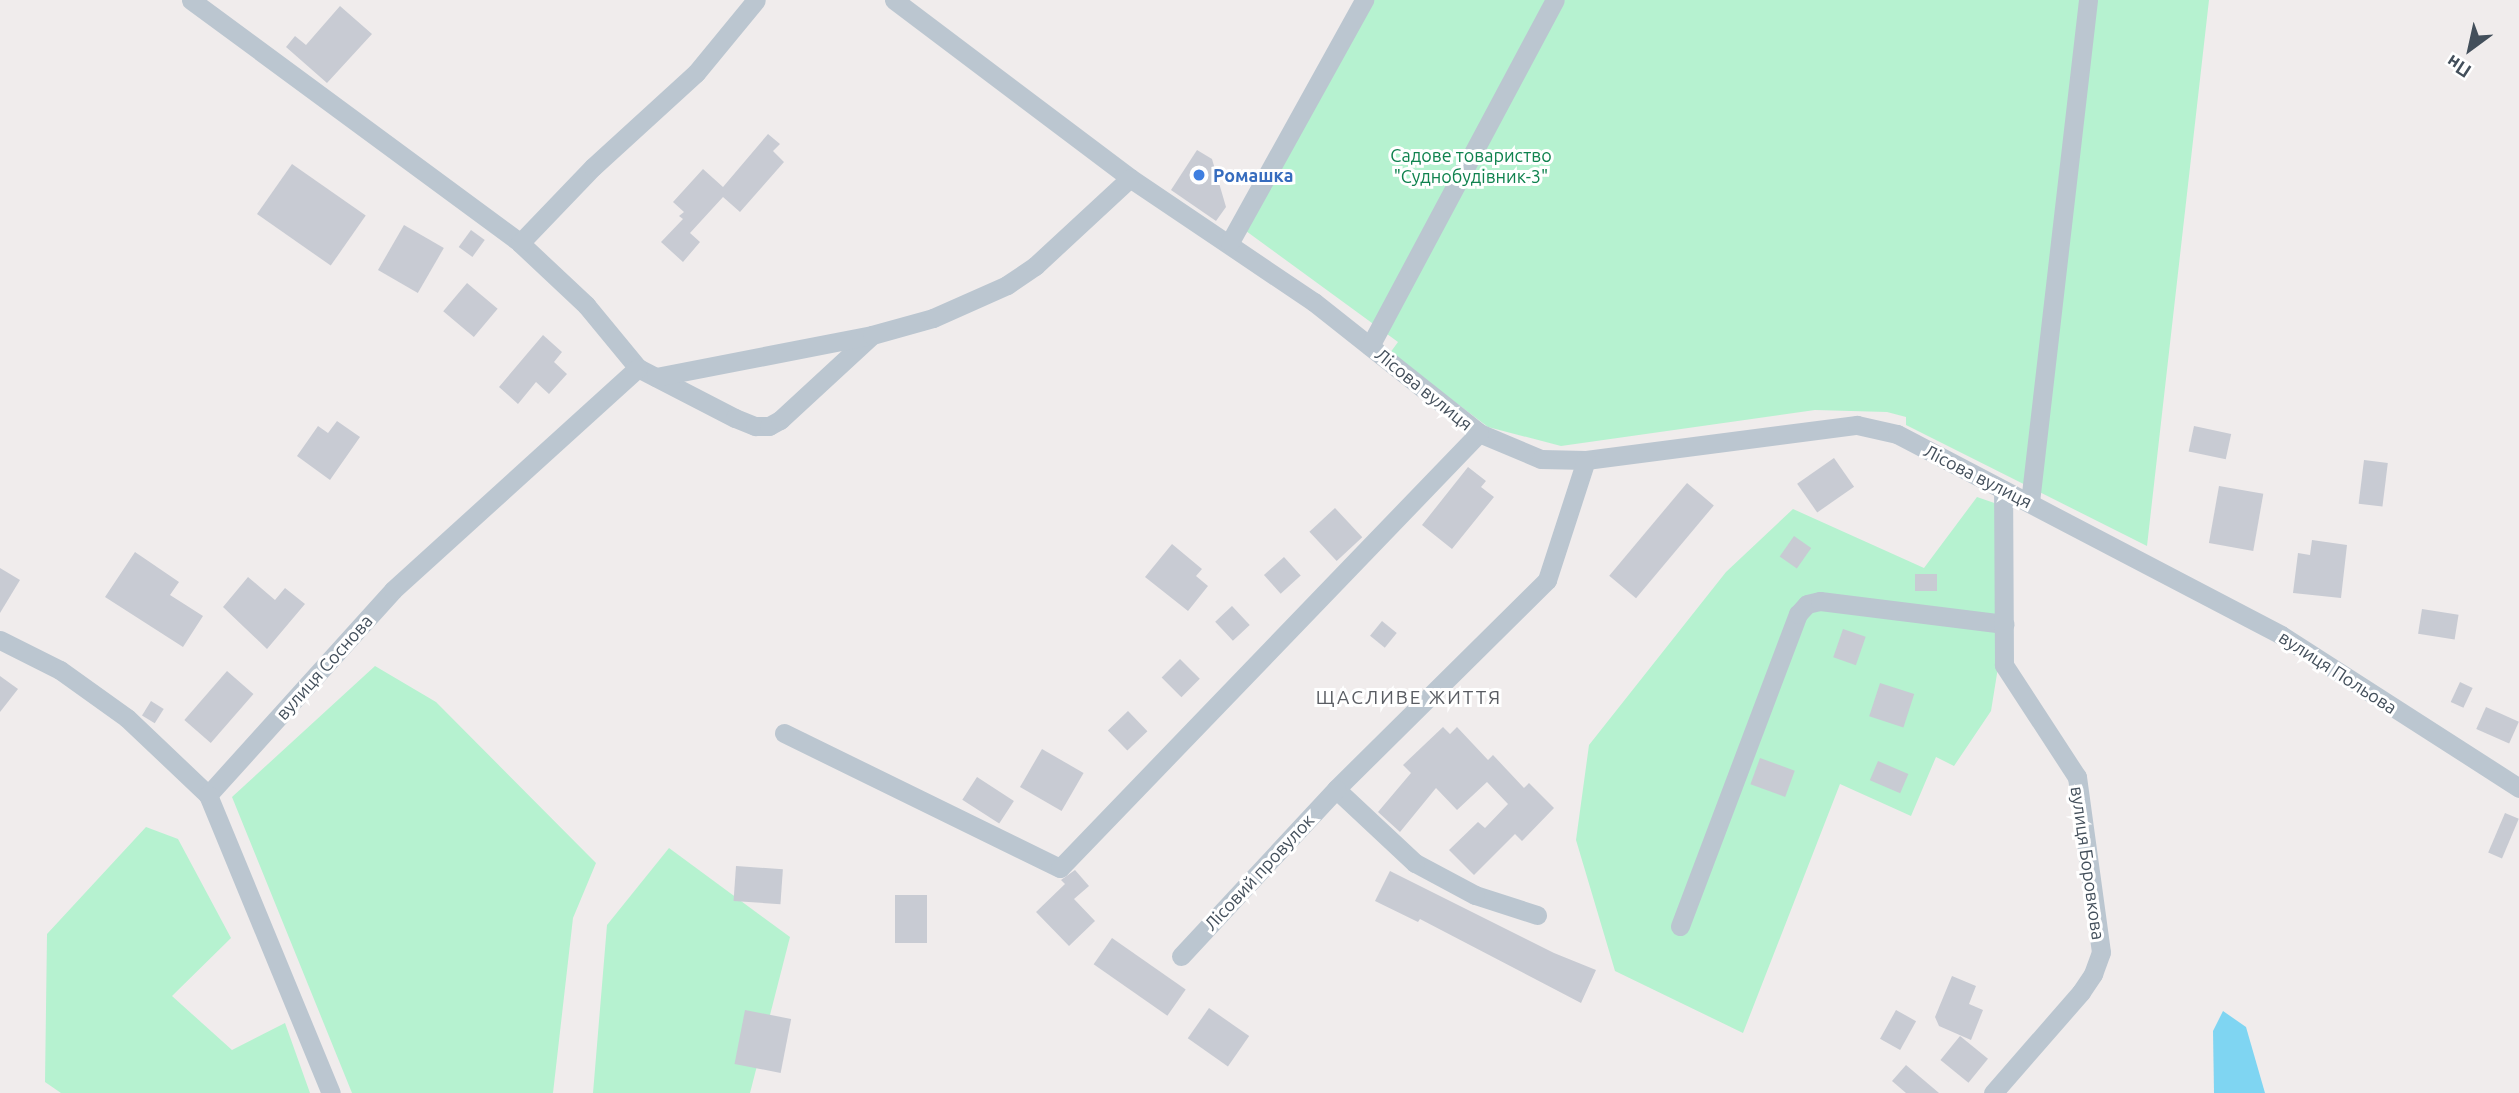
<!DOCTYPE html>
<meta charset="utf-8">
<style>
body{margin:0}
#map{position:relative;width:2519px;height:1093px;overflow:hidden;background:#f0ecec;font-family:Ubuntu,sans-serif}
div>[style]{position:absolute}
[style*='--x']{left:calc(var(--x)*1px);top:calc(var(--y)*1px);width:calc(var(--w)*1px);rotate:calc(var(--a)*1deg)}
.green>*{inset:0;background:#b6f2d0}
.water>*{inset:0;background:#7fd5f2}
.building>*{inset:0;background:#c8cbd3;transform-origin:0 0}
.minor>*{height:19px;margin:-9.5px;padding:0 9.5px;transform-origin:9.5px;border-radius:9.5px;background:#bbc6d0}
.dots>*{width:19px;height:19px;translate:-50% -50%;box-sizing:border-box;border:4px solid #fff;border-radius:50%}
span{translate:-50% -50%;white-space:nowrap;text-align:center;line-height:1.15;-webkit-text-stroke:6px #fff;paint-order:stroke}
.park-label{font-size:18px;color:#0f824e}
.shop-label{font-size:18px;color:#366cbe;font-weight:700}
.left{translate:0 -50%;text-align:left}
.street-label{font-size:18px;color:#434f5b}
.neighbourhood-label{font-size:19px;color:#595c62;letter-spacing:2px}
.north{position:absolute;left:2435px;top:14px;width:70px;height:70px;-webkit-text-stroke:5px #fff;paint-order:stroke;rotate:213deg;font-size:19px;font-weight:700;line-height:28px;text-align:center;color:#434f5b}
.north::after{content:'';display:block;margin:auto;width:24px;height:32px;background:#434f5b;clip-path:polygon(50% 0,100% 100%,50% 72%,0 100%)}
</style>
<div id="map">
<div class="green">
<div style="clip-path:polygon(1371px 0,2209px 0,2147px 546px,1906px 425px,1906px 417px,1887px 412px,1815px 410px,1561px 446px,1488px 427px,1390px 353px,1398px 342px,1246px 231px)"></div>
<div style="clip-path:polygon(1977px 497px,2003px 506px,2005px 624px,1991px 711px,1954px 766px,1936px 757px,1911px 816px,1840px 784px,1743px 1033px,1615px 971px,1576px 840px,1589px 745px,1726px 572px,1793px 509px,1924px 568px)"></div>
<div style="clip-path:polygon(375px 666px,436px 702px,596px 863px,573px 918px,553px 1093px,352px 1093px,232px 797px)"></div>
<div style="clip-path:polygon(146px 827px,178px 839px,231px 938px,172px 996px,232px 1050px,285px 1023px,310px 1093px,61px 1093px,45px 1082px,47px 934px)"></div>
<div style="clip-path:polygon(669px 848px,790px 937px,750px 1093px,593px 1093px,607px 925px)"></div>
</div>
<div class="water">
<div style="clip-path:polygon(2223px 1011px,2246px 1027px,2265px 1093px,2214px 1093px,2213px 1031px)"></div>
</div>
<div class="building">
<div style="clip-path:polygon(340px 6px,372px 34px,327px 83px,286px 47px,295px 36px,306px 45px)"></div>
<div style="clip-path:polygon(768px 134px,780px 144px,773px 151px,784px 162px,740px 212px,723px 197px,690px 233px,700px 242px,683px 262px,661px 242px,683px 219px,679px 216px,684px 212px,673px 202px,703px 169px,723px 187px)"></div>
<div style="clip-path:polygon(1197px 150px,1212px 159px,1226px 207px,1216px 221px,1171px 190px)"></div>
<div style="left:292px;top:164px;width:90px;height:61px;rotate:35deg"></div>
<div style="left:404px;top:225px;width:46px;height:52px;rotate:30deg"></div>
<div style="left:471px;top:230px;width:17px;height:21px;rotate:36deg"></div>
<div style="left:467px;top:283px;width:40px;height:37px;rotate:40deg"></div>
<div style="clip-path:polygon(543px 335px,562px 352px,554px 362px,567px 374px,549px 394px,536px 382px,518px 404px,499px 387px)"></div>
<div style="clip-path:polygon(337px 421px,360px 437px,330px 480px,297px 456px,318px 426px,328px 433px)"></div>
<div style="left:2194px;top:426px;width:38px;height:26px;rotate:12deg"></div>
<div style="left:1834px;top:458px;width:35px;height:45px;rotate:55deg"></div>
<div style="left:2364px;top:460px;width:24px;height:44px;rotate:7deg"></div>
<div style="clip-path:polygon(1468px 467px,1486px 481px,1481px 487px,1494px 497px,1452px 549px,1422px 525px)"></div>
<div style="left:1687px;top:483px;width:35px;height:121px;rotate:40deg"></div>
<div style="left:2219px;top:486px;width:45px;height:58px;rotate:10deg"></div>
<div style="left:1335px;top:508px;width:40px;height:35px;rotate:47deg"></div>
<div style="left:1794px;top:536px;width:21px;height:25px;rotate:35deg"></div>
<div style="clip-path:polygon(2312px 540px,2347px 545px,2341px 598px,2293px 593px,2298px 553px,2310px 555px)"></div>
<div style="clip-path:polygon(1172px 544px,1202px 569px,1196px 576px,1208px 586px,1188px 611px,1145px 577px)"></div>
<div style="clip-path:polygon(135px 552px,179px 582px,170px 595px,203px 616px,183px 647px,105px 597px)"></div>
<div style="left:1284px;top:557px;width:25px;height:27px;rotate:48deg"></div>
<div style="clip-path:polygon(0 568px,20px 580px,0 613px)"></div>
<div style="left:1915px;top:574px;width:22px;height:17px"></div>
<div style="clip-path:polygon(248px 577px,275px 600px,285px 588px,305px 604px,267px 649px,223px 607px)"></div>
<div style="left:1232px;top:606px;width:26px;height:23px;rotate:47deg"></div>
<div style="left:2422px;top:609px;width:37px;height:25px;rotate:9deg"></div>
<div style="left:1382px;top:621px;width:19px;height:19px;rotate:39deg"></div>
<div style="left:1843px;top:629px;width:24px;height:30px;rotate:19deg"></div>
<div style="left:1180px;top:659px;width:28px;height:26px;rotate:45deg"></div>
<div style="left:227px;top:671px;width:35px;height:65px;rotate:41deg"></div>
<div style="clip-path:polygon(0 676px,18px 689px,0 712px)"></div>
<div style="left:2460px;top:682px;width:14px;height:22px;rotate:25deg"></div>
<div style="left:1880px;top:683px;width:36px;height:35px;rotate:18deg"></div>
<div style="left:151px;top:701px;width:15px;height:17px;rotate:32deg"></div>
<div style="left:2486px;top:707px;width:36px;height:24px;rotate:24deg"></div>
<div style="left:1128px;top:711px;width:28px;height:28px;rotate:46deg"></div>
<div style="clip-path:polygon(1443px 727px,1450px 734px,1457px 727px,1488px 760px,1493px 755px,1524px 788px,1529px 783px,1554px 808px,1522px 841px,1515px 834px,1474px 875px,1449px 850px,1478px 822px,1485px 828px,1508px 804px,1487px 782px,1457px 810px,1436px 788px,1400px 832px,1378px 812px,1411px 773px,1403px 765px)"></div>
<div style="left:1042px;top:749px;width:48px;height:44px;rotate:30deg"></div>
<div style="left:1760px;top:758px;width:37px;height:28px;rotate:20deg"></div>
<div style="left:1878px;top:761px;width:33px;height:21px;rotate:23deg"></div>
<div style="left:977px;top:777px;width:44px;height:27px;rotate:33deg"></div>
<div style="left:2505px;top:813px;width:15px;height:43px;rotate:23deg"></div>
<div style="left:736px;top:866px;width:47px;height:35px;rotate:4deg"></div>
<div style="clip-path:polygon(1075px 870px,1089px 886px,1074px 899px,1095px 921px,1069px 946px,1036px 912px,1065px 884px,1061px 880px)"></div>
<div style="clip-path:polygon(1390px 871px,1554px 953px,1596px 970px,1581px 1003px,1420px 919px,1418px 922px,1375px 901px)"></div>
<div style="left:895px;top:895px;width:32px;height:48px"></div>
<div style="left:1112px;top:938px;width:90px;height:32px;rotate:35deg"></div>
<div style="clip-path:polygon(1952px 976px,1976px 986px,1969px 1004px,1983px 1010px,1971px 1040px,1939px 1026px,1935px 1017px)"></div>
<div style="left:1209px;top:1008px;width:49px;height:37px;rotate:35deg"></div>
<div style="left:745px;top:1010px;width:47px;height:55px;rotate:11deg"></div>
<div style="left:1896px;top:1010px;width:23px;height:33px;rotate:29deg"></div>
<div style="left:1960px;top:1036px;width:36px;height:31px;rotate:39deg"></div>
<div style="clip-path:polygon(1906px 1065px,1939px 1093px,1906px 1093px,1892px 1081px)"></div>
</div>
<div class="minor">
<div style="--x:191;--y:0;--w:409;--a:36.4"></div>
<div style="--x:520;--y:243;--w:91;--a:43.2"></div>
<div style="--x:586;--y:305;--w:82;--a:50.5"></div>
<div style="--x:638;--y:368;--w:109;--a:27.3"></div>
<div style="--x:735;--y:418;--w:22;--a:22"></div>
<div style="--x:755;--y:426;--w:14;--a:0"></div>
<div style="--x:769;--y:426;--w:13;--a:-29"></div>
<div style="--x:780;--y:420;--w:125;--a:-42.7"></div>
<div style="--x:894;--y:0;--w:296;--a:37"></div>
<div style="--x:1130;--y:178;--w:222;--a:34"></div>
<div style="--x:1314;--y:302;--w:211;--a:38.4"></div>
<div style="--x:1479;--y:433;--w:67;--a:22.8"></div>
<div style="--x:1541;--y:459;--w:45;--a:1.3"></div>
<div style="--x:1586;--y:460;--w:273;--a:-7.4"></div>
<div style="--x:1857;--y:425;--w:41;--a:12.7"></div>
<div style="--x:1897;--y:434;--w:433;--a:27.6"></div>
<div style="--x:2281;--y:635;--w:283;--a:32.7"></div>
<div style="--x:1230;--y:242;--w:277;--a:-61"></div>
<div style="--x:520;--y:243;--w:105;--a:-46.2"></div>
<div style="--x:593;--y:167;--w:139;--a:-42.4"></div>
<div style="--x:696;--y:73;--w:94;--a:-50.6"></div>
<div style="--x:1370;--y:346;--w:392;--a:-61.9"></div>
<div style="--x:656;--y:377;--w:220;--a:-11"></div>
<div style="--x:872;--y:335;--w:63;--a:-15.6"></div>
<div style="--x:933;--y:318;--w:81;--a:-24"></div>
<div style="--x:1007;--y:285;--w:34;--a:-34"></div>
<div style="--x:1035;--y:266;--w:129;--a:-42.8"></div>
<div style="--x:2030;--y:502;--w:505;--a:-83.41"></div>
<div style="--x:0;--y:640;--w:67;--a:26.6"></div>
<div style="--x:60;--y:670;--w:82;--a:35.6"></div>
<div style="--x:127;--y:718;--w:112;--a:43.5"></div>
<div style="--x:208;--y:795;--w:276;--a:-47.9"></div>
<div style="--x:393;--y:590;--w:331;--a:-42.2"></div>
<div style="--x:784;--y:733;--w:307;--a:26.1"></div>
<div style="--x:1060;--y:868;--w:604;--a:-46.07"></div>
<div style="--x:208;--y:795;--w:322;--a:67.6"></div>
<div style="--x:1537;--y:915;--w:65;--a:-162.1"></div>
<div style="--x:1475;--y:895;--w:68;--a:-151.9"></div>
<div style="--x:1415;--y:863;--w:108;--a:-136.9"></div>
<div style="--x:1336;--y:789;--w:297;--a:-44.7"></div>
<div style="--x:1547;--y:580;--w:126;--a:-72"></div>
<div style="--x:1680;--y:926;--w:334;--a:-69.3"></div>
<div style="--x:1798;--y:614;--w:13;--a:-48"></div>
<div style="--x:1807;--y:604;--w:13;--a:-13"></div>
<div style="--x:1820;--y:601;--w:186;--a:7.1"></div>
<div style="--x:1181;--y:956;--w:228;--a:-47.1"></div>
<div style="--x:1993;--y:1093;--w:134;--a:-48.9"></div>
<div style="--x:2081;--y:992;--w:22;--a:-56"></div>
<div style="--x:2093;--y:974;--w:23;--a:-70"></div>
<div style="--x:2101;--y:952;--w:177;--a:-97.8"></div>
<div style="--x:2077;--y:777;--w:134;--a:-123.1"></div>
<div style="--x:2004;--y:665;--w:175;--a:-90.3"></div>
</div>
<div class="dots">
<div style="left:1199px;top:175px;background:#3f7fe0"></div>
</div>
<div class="park-label">
<span style="left:1471px;top:166px">Садове товариство<br>"Суднобудівник-3"</span>
</div>
<div class="shop-label">
<span class="left" style="left:1213px;top:175px">Ромашка</span>
</div>
<div class="street-label">
<span style="left:1424px;top:389px;rotate:39deg">Лісова вулиця</span>
<span style="left:1978px;top:476px;rotate:27deg">Лісова вулиця</span>
<span style="left:324px;top:667px;rotate:-48deg">вулиця Соснова</span>
<span style="left:2338px;top:672px;rotate:33deg">вулиця Польова</span>
<span style="left:2088px;top:863px;rotate:82deg">вулиця Боровкова</span>
<span style="left:1259px;top:872px;rotate:-47deg">Лісовий провулок</span>
</div>
<div class="neighbourhood-label">
<span style="left:1409px;top:698px">ЩАСЛИВЕ ЖИТТЯ</span>
</div>
<div class="north">Пн</div>
</div>
